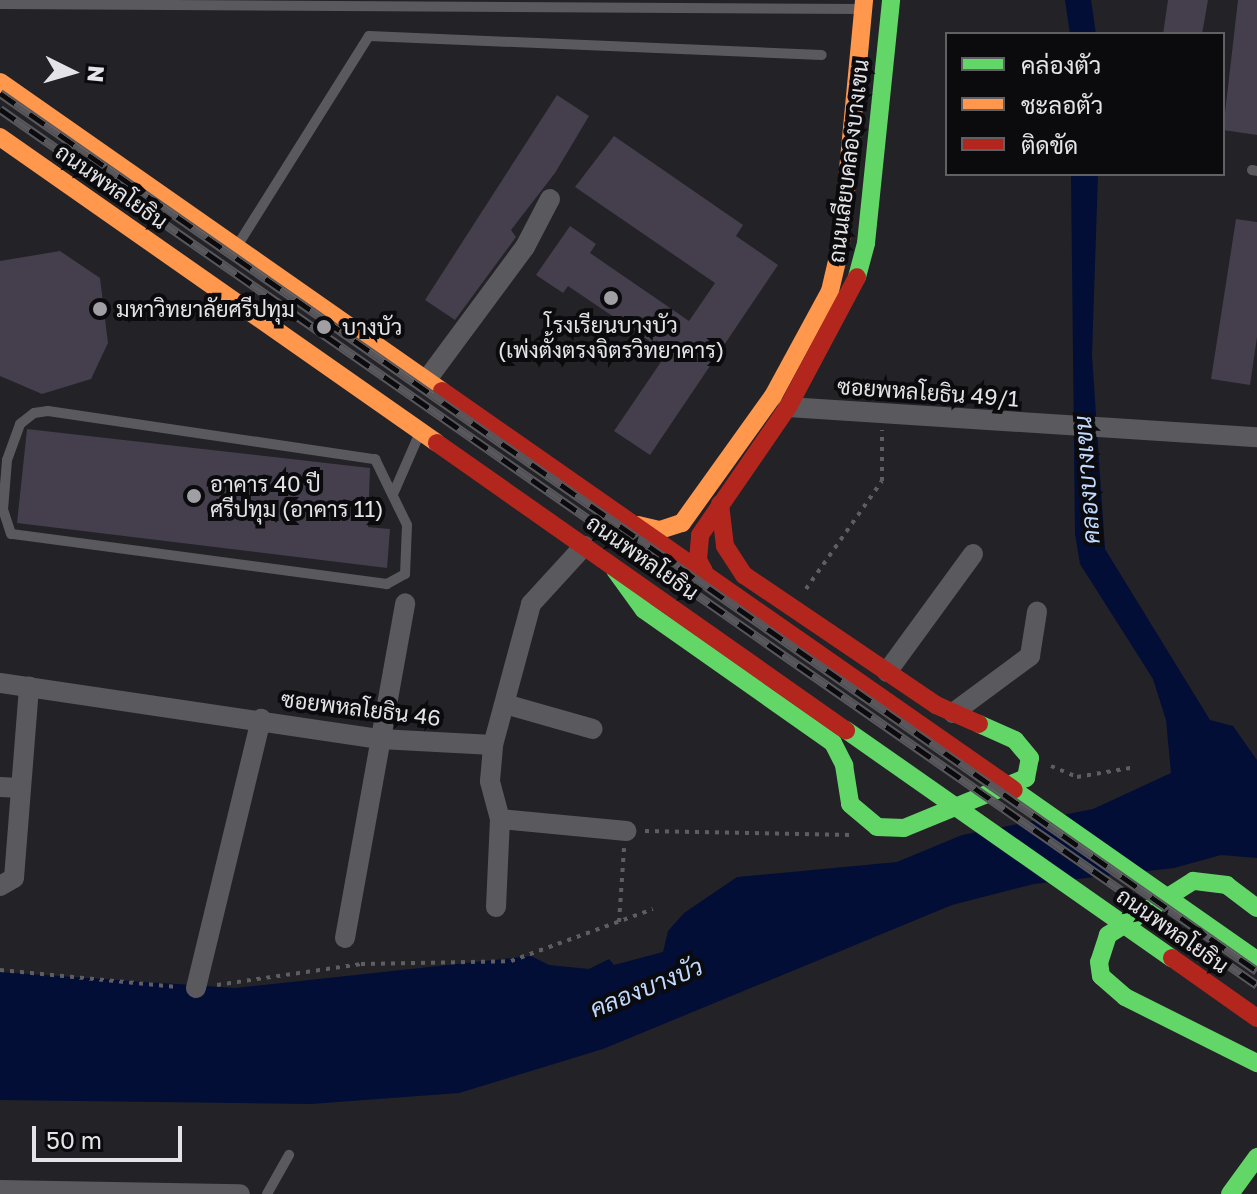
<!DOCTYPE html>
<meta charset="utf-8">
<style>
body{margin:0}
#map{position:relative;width:1257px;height:1194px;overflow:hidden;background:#222227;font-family:"Golos Text",Sarabun,sans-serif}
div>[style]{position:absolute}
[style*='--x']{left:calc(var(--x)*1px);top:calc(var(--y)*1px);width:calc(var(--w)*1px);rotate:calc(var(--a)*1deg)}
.water>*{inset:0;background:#030e37}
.building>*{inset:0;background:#453e4c}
.path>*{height:4px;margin-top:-2px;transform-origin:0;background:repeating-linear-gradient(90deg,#5e5e60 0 4px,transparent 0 10px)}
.lane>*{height:10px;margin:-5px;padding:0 5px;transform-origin:5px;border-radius:5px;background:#5a5a5e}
.street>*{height:20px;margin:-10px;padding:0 10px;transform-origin:10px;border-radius:10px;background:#5a5a5e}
.fast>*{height:18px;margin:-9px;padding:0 9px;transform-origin:9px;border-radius:9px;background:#63d668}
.slow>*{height:18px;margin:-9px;padding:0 9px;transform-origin:9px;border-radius:9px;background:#ff974d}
.jam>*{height:18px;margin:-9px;padding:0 9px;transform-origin:9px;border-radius:9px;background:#b3261e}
.rail>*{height:9px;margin-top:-4.5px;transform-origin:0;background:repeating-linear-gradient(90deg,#0b0b0e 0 18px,#58585c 0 36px);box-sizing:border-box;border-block:2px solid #58585c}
.dots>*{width:22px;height:22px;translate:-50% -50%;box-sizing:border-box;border:4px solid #0b0b0e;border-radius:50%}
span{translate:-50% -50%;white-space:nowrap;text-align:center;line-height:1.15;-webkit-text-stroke:8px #0b0b0e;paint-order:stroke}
.street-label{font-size:22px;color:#e3e3e8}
.poi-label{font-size:22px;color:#e3e3e8}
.left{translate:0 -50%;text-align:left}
.water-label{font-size:24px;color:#c1d9fe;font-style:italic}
.legend{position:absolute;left:945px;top:32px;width:280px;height:144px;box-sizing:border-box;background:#0b0b0e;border:2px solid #616165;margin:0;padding:10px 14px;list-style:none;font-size:24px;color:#e3e3e8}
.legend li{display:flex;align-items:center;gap:16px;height:40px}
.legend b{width:40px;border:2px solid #616165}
.north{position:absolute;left:32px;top:32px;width:80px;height:80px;-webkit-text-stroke:6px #0b0b0e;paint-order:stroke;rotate:95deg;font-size:22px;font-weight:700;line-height:32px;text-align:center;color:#e3e3e8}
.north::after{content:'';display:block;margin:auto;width:28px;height:36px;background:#e3e3e8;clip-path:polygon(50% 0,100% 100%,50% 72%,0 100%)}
.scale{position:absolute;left:32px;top:1126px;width:150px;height:36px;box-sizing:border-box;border:4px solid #e3e3e8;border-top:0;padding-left:10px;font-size:24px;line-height:28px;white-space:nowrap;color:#e3e3e8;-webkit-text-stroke:6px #0b0b0e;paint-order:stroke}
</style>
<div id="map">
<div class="water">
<div style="clip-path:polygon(1065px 0,1091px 0,1096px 34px,1070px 34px)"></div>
<div style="clip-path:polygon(1071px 174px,1098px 174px,1092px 355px,1105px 549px,1210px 720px,1233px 726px,1257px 760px,1257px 858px,1221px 855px,1174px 868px,1034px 884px,952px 905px,603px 1049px,459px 1093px,311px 1104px,0 1100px,0 972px,235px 988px,531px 956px,549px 965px,589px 969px,609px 959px,614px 965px,663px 952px,668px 931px,684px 913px,737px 877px,897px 862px,962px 835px,1093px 809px,1171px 773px,1166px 720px,1153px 679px,1080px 564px,1075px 534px)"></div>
</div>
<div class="building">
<div style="clip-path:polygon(1168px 0,1208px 0,1202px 34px,1163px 34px)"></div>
<div style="clip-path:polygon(1238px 0,1257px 0,1257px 135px,1223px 130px)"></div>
<div style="clip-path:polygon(557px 95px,589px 116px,555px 173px,511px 230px,516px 237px,455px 320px,425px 300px)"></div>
<div style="clip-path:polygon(614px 136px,743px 225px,736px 236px,778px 265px,650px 455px,614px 431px,667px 353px,568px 286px,563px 293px,536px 275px,570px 226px,596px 244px,590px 253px,689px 321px,715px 283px,575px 187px)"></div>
<div style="clip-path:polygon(1236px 219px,1257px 222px,1257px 337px,1250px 385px,1211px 379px)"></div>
<div style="clip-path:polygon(60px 251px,100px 278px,108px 343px,91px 379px,42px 394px,0 376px,0 261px)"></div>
<div style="clip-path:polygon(27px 429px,370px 468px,368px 527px,390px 529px,387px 568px,17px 523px)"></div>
</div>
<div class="path">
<div style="--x:806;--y:589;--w:132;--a:-54.9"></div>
<div style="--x:882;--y:481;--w:51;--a:-90"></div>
<div style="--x:1051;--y:766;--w:28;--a:23"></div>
<div style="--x:1077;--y:777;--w:54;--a:-9.6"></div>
<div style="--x:645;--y:831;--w:206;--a:1.1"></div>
<div style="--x:619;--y:922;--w:74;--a:-86.1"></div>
<div style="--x:0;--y:970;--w:178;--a:5.5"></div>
<div style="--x:217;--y:985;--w:146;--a:-8.3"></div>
<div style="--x:361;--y:964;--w:150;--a:-1.1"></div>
<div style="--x:511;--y:961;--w:151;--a:-20.1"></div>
</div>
<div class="lane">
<div style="--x:0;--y:4;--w:862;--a:0.33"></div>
<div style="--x:1252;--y:170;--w:5;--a:11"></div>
<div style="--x:239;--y:243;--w:244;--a:-57.9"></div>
<div style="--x:369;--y:36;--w:453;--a:2.4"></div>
<div style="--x:48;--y:411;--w:331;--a:8.4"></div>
<div style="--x:375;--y:459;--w:73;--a:64.1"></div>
<div style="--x:407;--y:525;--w:49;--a:92.3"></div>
<div style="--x:405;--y:574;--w:21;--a:151"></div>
<div style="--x:387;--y:584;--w:379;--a:-172.4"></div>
<div style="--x:11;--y:534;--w:25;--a:-108"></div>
<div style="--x:3;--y:510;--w:50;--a:-85.4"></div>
<div style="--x:7;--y:460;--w:38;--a:-70"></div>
<div style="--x:20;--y:424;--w:18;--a:-38"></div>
<div style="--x:34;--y:413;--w:14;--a:-8"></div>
<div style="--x:394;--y:492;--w:60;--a:-66.4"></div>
<div style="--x:267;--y:1194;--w:45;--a:-60.6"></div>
</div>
<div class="street">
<div style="--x:428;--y:378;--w:163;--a:-53.5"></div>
<div style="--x:525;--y:247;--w:54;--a:-62.5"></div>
<div style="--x:788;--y:407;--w:470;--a:3.7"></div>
<div style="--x:887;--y:672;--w:146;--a:-53.9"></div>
<div style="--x:0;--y:683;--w:384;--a:8.4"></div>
<div style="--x:380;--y:739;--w:113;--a:3"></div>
<div style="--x:505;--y:704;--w:91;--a:15.9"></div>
<div style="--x:953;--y:713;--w:96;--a:-36.5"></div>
<div style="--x:1030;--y:656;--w:45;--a:-81"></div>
<div style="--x:0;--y:787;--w:20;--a:3"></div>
<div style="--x:500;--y:819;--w:127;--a:5.4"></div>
<div style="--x:0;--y:886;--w:16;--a:-30"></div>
<div style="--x:14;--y:878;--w:192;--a:-85.5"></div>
<div style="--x:496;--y:907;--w:88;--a:-87.4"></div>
<div style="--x:500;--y:819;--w:39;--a:-105"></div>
<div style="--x:490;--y:781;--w:36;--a:-85"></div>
<div style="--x:493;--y:745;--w:146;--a:-74.9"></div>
<div style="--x:531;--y:604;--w:79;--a:-47.6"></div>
<div style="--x:345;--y:938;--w:340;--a:-79.8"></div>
<div style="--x:196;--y:988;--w:277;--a:-76.4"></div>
<div style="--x:0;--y:1190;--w:240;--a:1"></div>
</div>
<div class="fast">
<div style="--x:857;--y:277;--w:35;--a:-75"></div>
<div style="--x:866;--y:243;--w:244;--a:-84.1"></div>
<div style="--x:615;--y:570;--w:49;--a:54.1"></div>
<div style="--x:644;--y:610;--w:231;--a:35.1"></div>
<div style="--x:833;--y:743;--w:25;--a:63"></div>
<div style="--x:844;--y:765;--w:39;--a:81"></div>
<div style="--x:850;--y:804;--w:35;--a:40"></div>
<div style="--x:877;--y:827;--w:27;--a:2"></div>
<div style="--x:904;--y:828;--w:132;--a:-22.3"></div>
<div style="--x:1026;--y:778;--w:20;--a:-79"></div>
<div style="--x:1030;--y:758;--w:23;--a:-130"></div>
<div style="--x:1015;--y:740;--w:39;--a:-156"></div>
<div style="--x:846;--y:730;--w:398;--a:35"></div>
<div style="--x:1014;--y:790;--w:297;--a:35"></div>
<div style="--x:1257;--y:908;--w:38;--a:-143"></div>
<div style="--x:1227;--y:885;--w:34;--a:-173"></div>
<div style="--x:1193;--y:881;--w:101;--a:147.6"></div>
<div style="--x:1108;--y:935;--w:28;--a:108"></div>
<div style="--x:1099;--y:962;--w:14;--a:82"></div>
<div style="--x:1101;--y:976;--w:32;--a:41"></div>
<div style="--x:1125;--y:997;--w:148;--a:26.6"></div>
<div style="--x:1230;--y:1194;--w:46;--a:-53.9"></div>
</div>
<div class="slow">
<div style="--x:0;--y:82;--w:539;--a:34.96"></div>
<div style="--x:0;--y:137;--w:533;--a:35"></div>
<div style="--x:638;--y:525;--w:23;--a:13"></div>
<div style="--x:660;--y:530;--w:23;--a:-18"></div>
<div style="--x:682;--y:523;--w:156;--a:-54.4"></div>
<div style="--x:773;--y:396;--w:119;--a:-61.5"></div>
<div style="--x:830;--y:291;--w:48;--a:-76.8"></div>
<div style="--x:841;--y:244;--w:245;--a:-84.6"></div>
</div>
<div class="jam">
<div style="--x:442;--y:391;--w:697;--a:34.9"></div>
<div style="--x:437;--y:443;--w:500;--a:35.1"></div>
<div style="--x:720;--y:504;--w:42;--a:83.2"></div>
<div style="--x:725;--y:546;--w:35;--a:57"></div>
<div style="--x:744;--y:575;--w:232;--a:34.1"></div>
<div style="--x:936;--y:705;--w:47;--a:23.8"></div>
<div style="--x:704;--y:571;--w:13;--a:-119"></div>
<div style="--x:698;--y:560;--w:25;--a:-85"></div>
<div style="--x:700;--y:535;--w:155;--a:-55.5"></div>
<div style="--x:788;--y:407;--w:147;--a:-62"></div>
<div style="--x:1172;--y:958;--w:104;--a:35.2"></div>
</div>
<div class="rail">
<div style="--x:0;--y:93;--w:1533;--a:34.93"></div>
<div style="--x:0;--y:109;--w:1532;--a:34.87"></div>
</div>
<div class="dots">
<div style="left:611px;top:298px;background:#9f9fa4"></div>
<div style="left:100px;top:309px;background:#9f9fa4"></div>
<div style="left:324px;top:327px;background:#9f9fa4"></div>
<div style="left:194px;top:496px;background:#9f9fa4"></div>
</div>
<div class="street-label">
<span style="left:848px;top:161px;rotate:-83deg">ถนนเลียบคลองบางเขน</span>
<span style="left:112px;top:186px;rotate:35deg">ถนนพหลโยธิน</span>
<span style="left:928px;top:392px;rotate:4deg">ซอยพหลโยธิน 49/1</span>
<span style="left:643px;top:557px;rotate:35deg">ถนนพหลโยธิน</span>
<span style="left:361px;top:708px;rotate:7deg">ซอยพหลโยธิน 46</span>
<span style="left:1173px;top:930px;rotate:35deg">ถนนพหลโยธิน</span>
</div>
<div class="poi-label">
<span class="left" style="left:116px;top:309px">มหาวิทยาลัยศรีปทุม</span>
<span style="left:611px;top:337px">โรงเรียนบางบัว<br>(เพ่งตั้งตรงจิตรวิทยาคาร)</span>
<span class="left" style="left:342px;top:327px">บางบัว</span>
<span class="left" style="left:210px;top:496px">อาคาร 40 ปี<br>ศรีปทุม (อาคาร 11)</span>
</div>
<div class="water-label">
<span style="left:1086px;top:480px;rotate:-94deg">คลองบางเขน</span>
<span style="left:646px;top:987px;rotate:-22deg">คลองบางบัว</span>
</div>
<ul class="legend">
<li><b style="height:10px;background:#63d668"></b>คล่องตัว</li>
<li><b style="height:10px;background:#ff974d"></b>ชะลอตัว</li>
<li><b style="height:10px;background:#b3261e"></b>ติดขัด</li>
</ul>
<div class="north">N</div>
<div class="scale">50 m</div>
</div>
